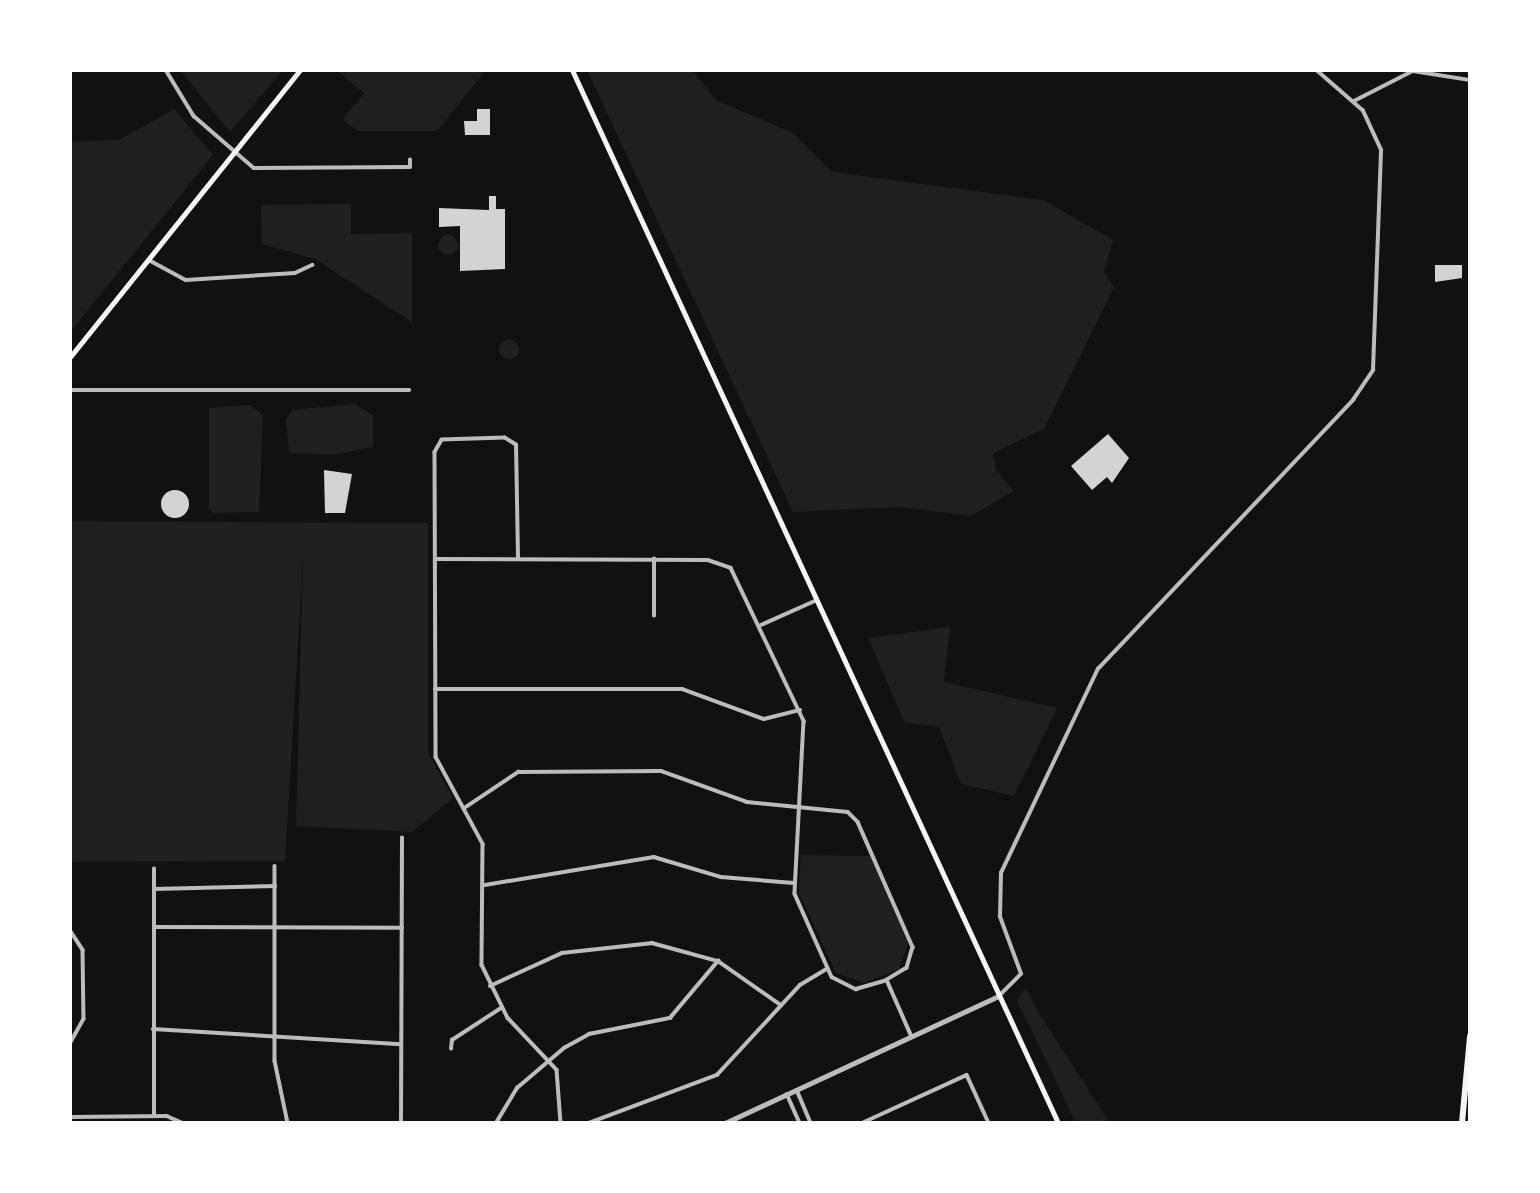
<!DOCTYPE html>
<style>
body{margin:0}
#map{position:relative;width:1540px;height:1193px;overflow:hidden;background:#111;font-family:"Varela Round",sans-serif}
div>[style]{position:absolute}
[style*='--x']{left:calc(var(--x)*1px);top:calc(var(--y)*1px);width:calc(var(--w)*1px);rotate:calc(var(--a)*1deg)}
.green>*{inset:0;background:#202020}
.round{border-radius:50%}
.building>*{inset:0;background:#d3d3d3}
.minor>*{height:3.5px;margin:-1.75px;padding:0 1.75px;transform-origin:1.75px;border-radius:1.75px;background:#bcbcbc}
.tertiary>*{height:4.5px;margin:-2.25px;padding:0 2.25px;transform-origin:2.25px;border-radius:2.25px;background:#bcbcbc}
.secondary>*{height:5px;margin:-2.5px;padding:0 2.5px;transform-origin:2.5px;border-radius:2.5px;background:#f5f5f5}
.motorway>*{height:6px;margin:-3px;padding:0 3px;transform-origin:3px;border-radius:3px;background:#f5f5f5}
span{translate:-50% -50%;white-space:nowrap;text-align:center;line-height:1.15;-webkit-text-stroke:7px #fff;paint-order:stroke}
.frame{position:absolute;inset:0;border:72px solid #fff;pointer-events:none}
</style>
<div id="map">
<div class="green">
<div style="clip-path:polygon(180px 70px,283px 70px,230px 132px)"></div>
<div style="clip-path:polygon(336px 70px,486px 70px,437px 131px,357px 131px,343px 119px,364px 93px)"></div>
<div style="clip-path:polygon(587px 70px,693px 70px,716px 100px,793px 133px,832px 172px,1043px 200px,1113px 240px,1104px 272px,1114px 287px,1044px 429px,993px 453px,996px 470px,1014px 491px,971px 516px,901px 507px,793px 512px)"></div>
<div style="clip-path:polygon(174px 109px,213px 155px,70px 332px,70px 142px,119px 140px)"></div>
<div style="clip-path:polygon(351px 204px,351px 234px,412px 233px,412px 322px,315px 259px,262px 244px,261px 205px)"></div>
<div class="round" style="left:438px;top:235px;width:20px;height:20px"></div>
<div class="round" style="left:499px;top:339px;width:20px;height:20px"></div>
<div style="clip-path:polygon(354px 404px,373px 415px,373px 447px,332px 455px,289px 453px,286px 419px,292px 410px)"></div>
<div style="clip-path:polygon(251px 405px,263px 416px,259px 512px,214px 513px,209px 509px,209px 408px)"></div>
<div style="clip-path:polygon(70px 521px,428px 523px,428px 753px,453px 798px,412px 832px,296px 826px,303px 559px,285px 861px,70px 862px)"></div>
<div style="clip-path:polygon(950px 627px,944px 682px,1057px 708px,1014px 796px,961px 784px,939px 727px,904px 722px,868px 638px)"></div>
<div style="clip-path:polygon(801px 855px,870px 856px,908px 943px,899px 969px,864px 983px,836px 973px,799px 893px)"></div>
<div style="clip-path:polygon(1026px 987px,1040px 1015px,1110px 1123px,1076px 1123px,1017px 1001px)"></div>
</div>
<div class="building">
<div style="clip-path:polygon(477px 109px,490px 109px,490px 135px,465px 135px,464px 121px,477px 121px)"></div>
<div style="clip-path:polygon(489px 196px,496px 196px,496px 209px,505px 209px,505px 269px,460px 271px,460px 226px,439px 227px,439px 208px,489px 210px)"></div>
<div style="clip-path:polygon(1435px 265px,1462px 265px,1462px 278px,1435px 282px)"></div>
<div style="clip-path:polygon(1108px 434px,1129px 458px,1112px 483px,1107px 477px,1092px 490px,1071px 466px)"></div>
<div style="clip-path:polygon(324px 470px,352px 474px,345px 513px,325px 513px)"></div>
<div class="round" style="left:161px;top:490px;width:28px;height:28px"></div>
</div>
<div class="minor">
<div style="--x:166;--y:70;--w:54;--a:58.7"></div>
<div style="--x:194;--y:116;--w:79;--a:40.9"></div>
<div style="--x:254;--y:168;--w:156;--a:-0.4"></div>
<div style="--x:410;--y:167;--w:7;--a:-90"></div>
<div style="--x:1354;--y:101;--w:66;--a:-27"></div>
<div style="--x:1413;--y:71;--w:58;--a:9"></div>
<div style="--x:149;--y:260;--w:42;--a:28.4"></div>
<div style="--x:186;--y:280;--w:109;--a:-3.7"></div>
<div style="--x:295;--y:273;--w:19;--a:-25"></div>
<div style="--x:70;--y:390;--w:339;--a:0"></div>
<div style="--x:518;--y:558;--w:113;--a:-91"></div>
<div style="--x:516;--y:445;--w:13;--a:-148"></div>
<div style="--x:505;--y:438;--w:63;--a:178.2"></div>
<div style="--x:442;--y:440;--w:14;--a:120"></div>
<div style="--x:435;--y:452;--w:305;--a:89.8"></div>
<div style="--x:436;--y:757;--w:99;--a:61.6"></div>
<div style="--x:483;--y:844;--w:121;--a:90.5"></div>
<div style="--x:482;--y:965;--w:59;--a:63.9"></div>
<div style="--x:508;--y:1018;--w:71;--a:46.7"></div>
<div style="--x:557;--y:1070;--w:53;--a:85.7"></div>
<div style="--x:435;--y:559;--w:273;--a:0.2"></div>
<div style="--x:708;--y:560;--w:24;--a:19"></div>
<div style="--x:731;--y:568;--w:170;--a:64.5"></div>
<div style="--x:804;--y:721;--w:173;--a:93"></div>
<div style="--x:795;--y:894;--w:91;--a:66"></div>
<div style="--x:832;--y:977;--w:27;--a:27"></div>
<div style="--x:856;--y:989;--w:32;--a:-16"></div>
<div style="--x:887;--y:980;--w:62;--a:66.3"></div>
<div style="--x:654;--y:616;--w:57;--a:-90"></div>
<div style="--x:761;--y:625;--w:59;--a:-24"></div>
<div style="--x:435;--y:689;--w:247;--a:0"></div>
<div style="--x:682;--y:689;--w:87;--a:20.1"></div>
<div style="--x:764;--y:719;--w:37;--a:-14"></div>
<div style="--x:466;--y:807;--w:63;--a:-33.9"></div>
<div style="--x:518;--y:772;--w:143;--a:-0.4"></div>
<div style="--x:661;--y:771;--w:91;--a:19.8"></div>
<div style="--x:747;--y:802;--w:101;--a:5.7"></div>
<div style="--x:848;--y:812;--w:14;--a:45"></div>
<div style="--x:858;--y:822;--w:137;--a:66.3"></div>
<div style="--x:913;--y:947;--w:22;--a:106"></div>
<div style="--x:907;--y:968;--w:23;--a:149"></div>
<div style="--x:275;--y:866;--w:195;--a:90"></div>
<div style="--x:275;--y:1061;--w:63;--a:78.2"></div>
<div style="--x:485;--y:885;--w:171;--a:-9.4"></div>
<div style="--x:654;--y:857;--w:70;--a:16.6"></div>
<div style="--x:721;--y:877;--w:73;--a:4.7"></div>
<div style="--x:154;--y:889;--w:121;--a:-1.4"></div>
<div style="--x:154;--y:927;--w:248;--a:0.2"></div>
<div style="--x:70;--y:930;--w:24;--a:57"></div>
<div style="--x:83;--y:950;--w:69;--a:89.2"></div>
<div style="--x:84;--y:1019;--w:29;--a:119"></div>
<div style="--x:490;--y:986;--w:79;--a:-24.6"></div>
<div style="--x:562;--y:953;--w:91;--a:-6.3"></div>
<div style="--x:652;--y:943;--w:68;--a:15.3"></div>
<div style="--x:718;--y:961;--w:77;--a:34.9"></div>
<div style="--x:999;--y:996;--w:31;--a:-45"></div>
<div style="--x:1021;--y:974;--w:61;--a:-110.2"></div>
<div style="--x:1000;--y:917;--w:44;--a:-88.7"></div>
<div style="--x:1001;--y:873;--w:226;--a:-64.6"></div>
<div style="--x:1098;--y:669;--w:371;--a:-46.5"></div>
<div style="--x:1353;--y:400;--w:36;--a:-56"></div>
<div style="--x:1373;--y:370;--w:220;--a:-87.9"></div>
<div style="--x:1381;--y:150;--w:43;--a:-114.8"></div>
<div style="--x:1363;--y:111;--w:62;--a:-138.9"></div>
<div style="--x:153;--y:1029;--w:248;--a:3.5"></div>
<div style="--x:451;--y:1049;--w:9;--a:-84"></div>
<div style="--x:452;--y:1040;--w:59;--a:-33.1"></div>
<div style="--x:797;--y:1090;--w:36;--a:67"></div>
<div style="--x:787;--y:1094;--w:32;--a:66"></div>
<div style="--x:154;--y:1116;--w:247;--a:-90"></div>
<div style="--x:70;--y:1117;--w:97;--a:-0.6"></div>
<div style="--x:167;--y:1116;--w:17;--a:24"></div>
<div style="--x:401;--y:1123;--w:285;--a:-89.8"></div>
<div style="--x:496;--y:1123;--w:41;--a:-59"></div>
<div style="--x:517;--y:1088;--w:62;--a:-40.4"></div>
<div style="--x:564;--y:1048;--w:29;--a:-29"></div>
<div style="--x:589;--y:1034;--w:83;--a:-11.2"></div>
<div style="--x:670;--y:1018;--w:75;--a:-49.9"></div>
<div style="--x:589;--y:1123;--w:137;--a:-20.6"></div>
<div style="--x:717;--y:1075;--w:122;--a:-47.3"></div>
<div style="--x:800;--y:985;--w:31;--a:-31"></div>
<div style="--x:862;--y:1123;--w:115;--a:-24.6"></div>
<div style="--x:967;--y:1075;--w:53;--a:65.4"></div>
</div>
<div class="tertiary">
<div style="--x:725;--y:1123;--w:300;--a:-24.9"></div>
</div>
<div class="secondary">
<div style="--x:572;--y:70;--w:1160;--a:65.22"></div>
<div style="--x:70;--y:357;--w:368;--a:-51.3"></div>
</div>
<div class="motorway">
<div style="--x:1462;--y:1123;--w:87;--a:-84.7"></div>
</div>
<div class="frame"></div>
</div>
